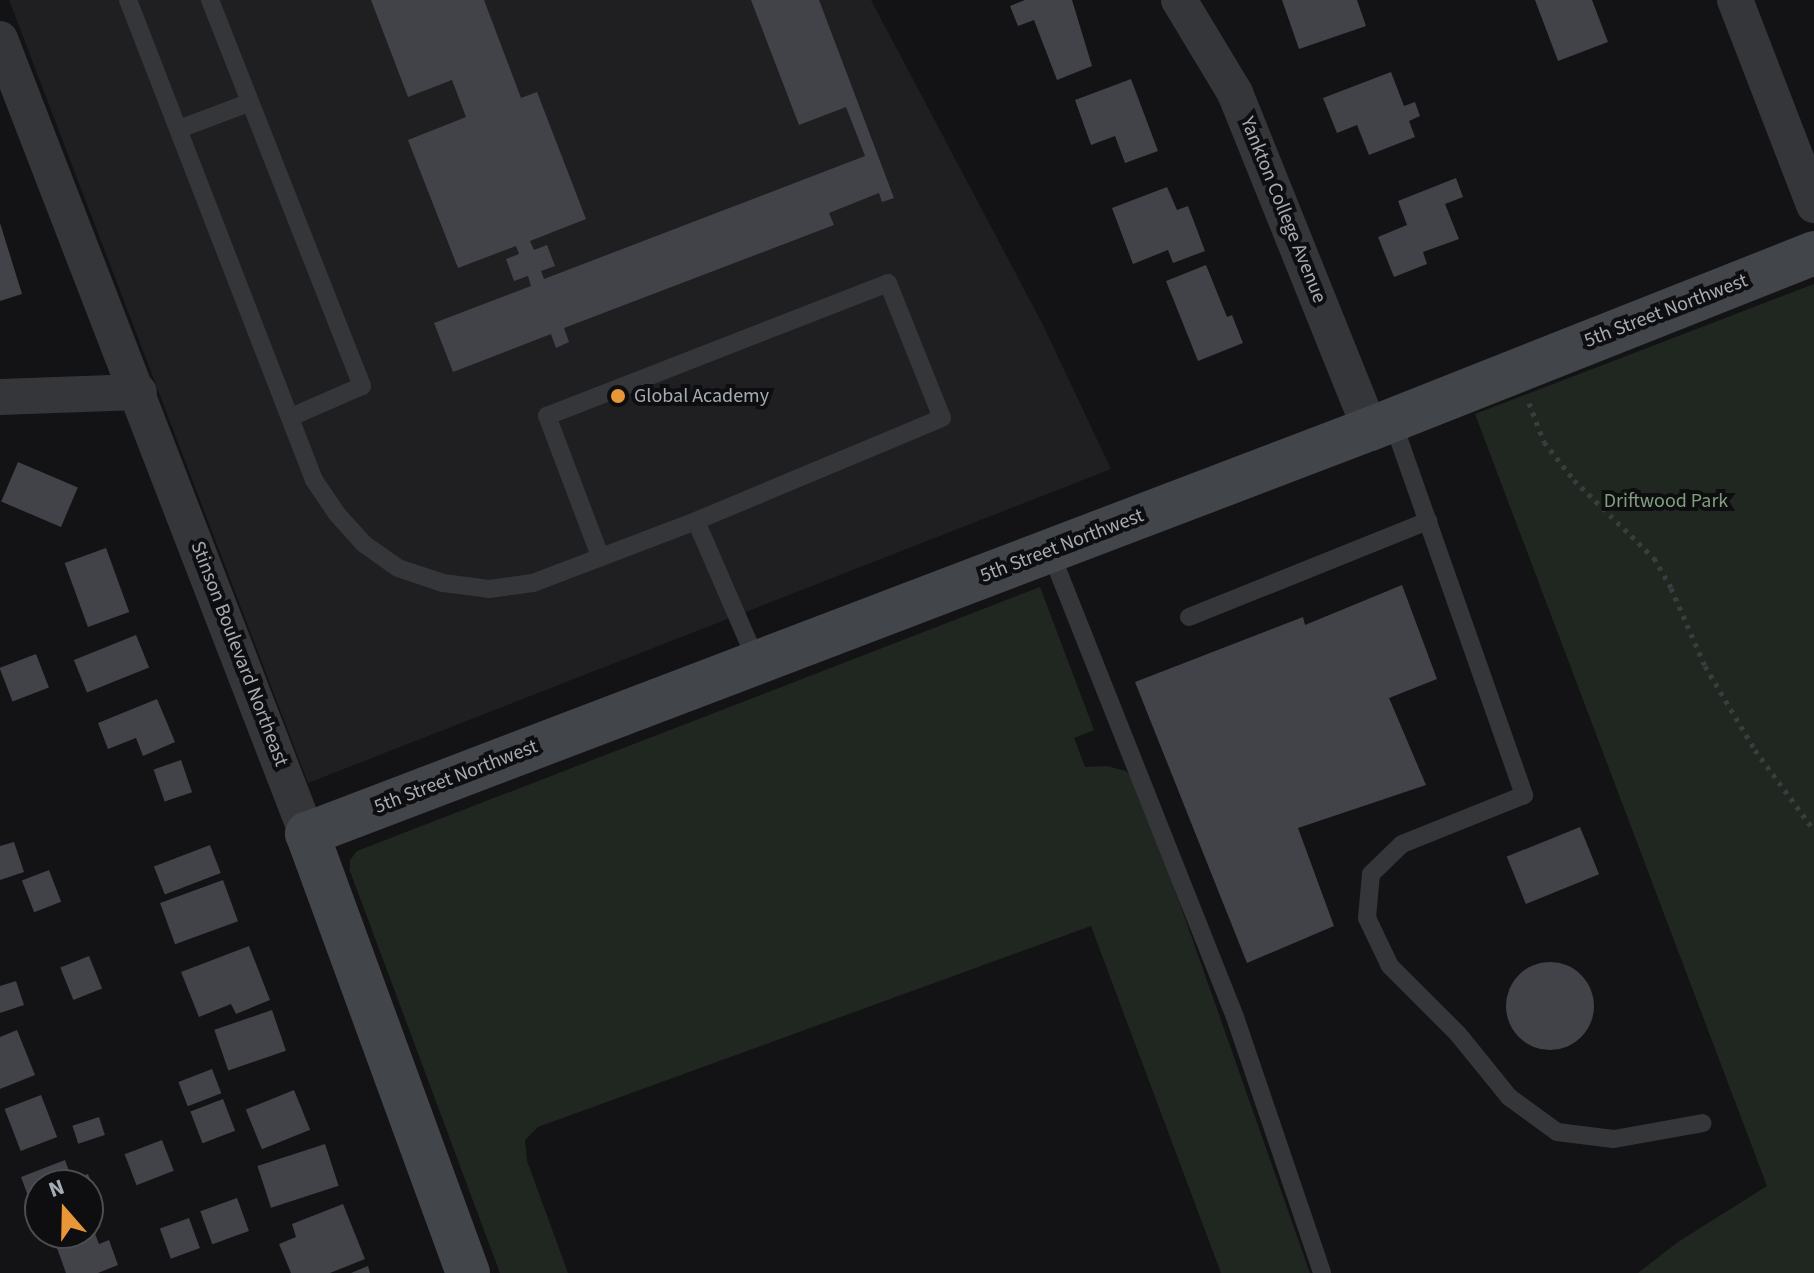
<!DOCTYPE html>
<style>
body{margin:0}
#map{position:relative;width:1814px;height:1273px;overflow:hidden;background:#131315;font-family:"Source Sans 3",sans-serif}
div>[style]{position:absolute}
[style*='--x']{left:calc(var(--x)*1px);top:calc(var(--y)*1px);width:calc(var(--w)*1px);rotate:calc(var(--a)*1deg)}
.built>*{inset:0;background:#1f1f22}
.green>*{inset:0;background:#202720}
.building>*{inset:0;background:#424348;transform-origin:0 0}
.round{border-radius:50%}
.path>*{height:5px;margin-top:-2.5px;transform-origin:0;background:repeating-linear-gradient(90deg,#3a3d40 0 4px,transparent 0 10px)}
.lane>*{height:18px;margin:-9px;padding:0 9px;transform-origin:9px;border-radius:9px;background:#343639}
.street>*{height:36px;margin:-18px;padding:0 18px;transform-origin:18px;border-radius:18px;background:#343639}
.secondary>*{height:44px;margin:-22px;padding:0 22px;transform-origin:22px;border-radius:22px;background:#424549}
.dots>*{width:22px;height:22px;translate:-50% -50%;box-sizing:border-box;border:4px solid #0e0e10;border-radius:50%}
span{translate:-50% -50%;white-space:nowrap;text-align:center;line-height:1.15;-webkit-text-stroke:8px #0e0e10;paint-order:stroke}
.street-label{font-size:20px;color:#a5acb4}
.poi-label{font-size:20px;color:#a5acb4}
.left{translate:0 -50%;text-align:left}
.park-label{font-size:20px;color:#7f9f7d}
.north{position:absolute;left:24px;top:1169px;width:80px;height:80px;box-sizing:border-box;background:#0e0e10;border:2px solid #4a4d52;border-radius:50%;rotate:340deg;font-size:22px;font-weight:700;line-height:32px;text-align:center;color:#a5acb4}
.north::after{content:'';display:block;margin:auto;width:28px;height:36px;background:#e89738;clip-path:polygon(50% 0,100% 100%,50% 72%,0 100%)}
</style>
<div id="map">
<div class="built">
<div style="clip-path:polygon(9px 0,871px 0,1042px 323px,1111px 469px,308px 783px)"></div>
</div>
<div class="green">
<div style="clip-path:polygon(1814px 284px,1814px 1273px,1638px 1273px,1678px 1242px,1767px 1186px,1475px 414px)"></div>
<div style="clip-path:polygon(1040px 587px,1094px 730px,1074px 738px,1085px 767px,1107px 766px,1126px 771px,1137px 782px,1310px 1273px,1221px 1273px,1091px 926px,538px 1127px,525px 1140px,527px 1161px,568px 1273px,500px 1273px,350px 871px,350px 860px,357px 851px)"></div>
</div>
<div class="building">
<div style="clip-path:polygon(371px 0,484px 0,521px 98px,537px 92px,586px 219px,530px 241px,534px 250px,547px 245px,555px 266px,541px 271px,544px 279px,865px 156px,846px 107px,799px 125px,751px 0,819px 0,894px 198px,882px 202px,879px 193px,829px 213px,834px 225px,564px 328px,569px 342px,556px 348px,551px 334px,453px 372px,434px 323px,531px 286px,528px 276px,514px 281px,506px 259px,519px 254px,516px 246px,458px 268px,408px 140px,466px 117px,452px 80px,408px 97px)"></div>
<div style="clip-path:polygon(1025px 0,1072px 0,1092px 66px,1057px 80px,1034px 20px,1018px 26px,1010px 6px)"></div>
<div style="clip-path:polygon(1282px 0,1357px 0,1366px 26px,1299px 49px)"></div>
<div style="clip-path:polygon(1535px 0,1592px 0,1608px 42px,1558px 61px)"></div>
<div style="clip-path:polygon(1391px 72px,1404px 106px,1415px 102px,1420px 116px,1409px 121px,1415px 137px,1369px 155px,1357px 125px,1337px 133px,1323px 98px)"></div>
<div style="clip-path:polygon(1131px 79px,1158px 151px,1125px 163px,1115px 136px,1091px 145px,1075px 100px)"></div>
<div style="clip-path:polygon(1456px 178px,1463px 197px,1445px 204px,1459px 239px,1423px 252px,1427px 264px,1394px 277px,1378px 237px,1407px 225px,1398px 201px)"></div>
<div style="clip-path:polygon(1167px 187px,1177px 210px,1188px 206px,1205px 251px,1173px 263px,1168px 250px,1133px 264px,1112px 208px)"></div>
<div style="clip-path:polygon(0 223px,22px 294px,0 301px)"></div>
<div style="clip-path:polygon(1206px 265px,1227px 317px,1232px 315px,1243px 343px,1198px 361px,1166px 281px)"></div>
<div style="left:18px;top:462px;width:65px;height:43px;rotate:23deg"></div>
<div style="left:106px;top:548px;width:68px;height:44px;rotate:70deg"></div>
<div style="clip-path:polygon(1402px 585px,1437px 679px,1389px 698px,1426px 785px,1298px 828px,1334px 926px,1247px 963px,1135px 682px,1303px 617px,1305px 625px)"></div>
<div style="left:136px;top:635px;width:35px;height:67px;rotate:68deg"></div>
<div style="left:36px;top:654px;width:36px;height:39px;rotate:69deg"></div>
<div style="clip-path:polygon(157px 699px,175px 742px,143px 756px,136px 738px,108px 749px,98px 723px)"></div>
<div style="left:181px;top:760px;width:34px;height:29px;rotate:71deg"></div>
<div style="left:1580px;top:827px;width:51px;height:79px;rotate:68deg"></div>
<div style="clip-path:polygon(14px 842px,24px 872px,0 880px,0 846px)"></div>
<div style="left:210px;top:845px;width:30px;height:60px;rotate:69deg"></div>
<div style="left:49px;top:870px;width:34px;height:29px;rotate:69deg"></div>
<div style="left:223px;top:880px;width:44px;height:67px;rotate:70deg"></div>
<div style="clip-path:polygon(249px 946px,270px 1000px,236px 1014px,231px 1004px,199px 1017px,181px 972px)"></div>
<div style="left:89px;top:956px;width:35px;height:31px;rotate:68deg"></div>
<div class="round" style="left:1506px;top:962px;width:88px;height:88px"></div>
<div style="clip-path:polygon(16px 981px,24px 1005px,0 1013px,0 986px)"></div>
<div style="left:272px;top:1010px;width:43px;height:61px;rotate:71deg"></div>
<div style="clip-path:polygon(17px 1030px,35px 1075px,0 1089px,0 1037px)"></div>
<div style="left:212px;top:1069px;width:26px;height:36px;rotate:69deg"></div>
<div style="left:294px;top:1090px;width:43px;height:52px;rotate:68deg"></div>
<div style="left:41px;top:1095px;width:45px;height:39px;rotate:69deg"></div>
<div style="left:223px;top:1099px;width:34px;height:35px;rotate:69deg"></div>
<div style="left:99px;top:1117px;width:19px;height:28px;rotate:72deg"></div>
<div style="left:162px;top:1140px;width:33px;height:40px;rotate:69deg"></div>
<div style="left:325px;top:1144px;width:44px;height:71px;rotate:72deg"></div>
<div style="clip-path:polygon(65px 1160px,72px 1179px,88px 1174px,97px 1197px,88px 1200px,88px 1185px,40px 1185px,40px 1201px,31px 1204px,21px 1177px)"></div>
<div style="left:237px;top:1198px;width:35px;height:39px;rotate:70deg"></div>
<div style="clip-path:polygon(343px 1204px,365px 1259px,330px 1273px,291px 1273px,279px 1244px,296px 1237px,292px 1224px)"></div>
<div style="left:189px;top:1218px;width:32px;height:31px;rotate:70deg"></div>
<div style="clip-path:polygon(91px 1223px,99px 1244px,109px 1240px,118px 1265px,98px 1273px,66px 1273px,53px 1237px,64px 1233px,88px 1233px)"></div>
<div style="clip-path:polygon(368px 1266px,370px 1273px,351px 1273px)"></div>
</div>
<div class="path">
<div style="--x:1529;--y:403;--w:42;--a:69"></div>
<div style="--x:1544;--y:442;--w:48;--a:51.7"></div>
<div style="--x:1574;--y:480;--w:112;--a:44.3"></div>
<div style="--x:1654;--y:558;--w:34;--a:60"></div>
<div style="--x:1671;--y:588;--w:85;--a:66.4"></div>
<div style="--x:1705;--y:666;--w:98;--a:59.2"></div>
<div style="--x:1755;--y:750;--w:99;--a:53.6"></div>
</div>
<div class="lane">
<div style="--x:128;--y:0;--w:515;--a:68.82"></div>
<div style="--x:314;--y:480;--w:41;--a:55.9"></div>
<div style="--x:337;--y:514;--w:40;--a:48"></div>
<div style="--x:364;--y:544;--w:42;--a:35.2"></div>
<div style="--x:398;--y:568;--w:47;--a:18.4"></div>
<div style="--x:443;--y:583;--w:46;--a:7.4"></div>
<div style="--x:489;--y:589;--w:44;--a:-7.8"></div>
<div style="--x:533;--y:583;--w:174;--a:-20.8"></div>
<div style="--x:696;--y:521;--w:154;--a:66.6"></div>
<div style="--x:210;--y:0;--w:415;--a:68.5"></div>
<div style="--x:362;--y:386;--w:77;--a:156.4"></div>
<div style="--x:179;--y:129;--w:74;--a:-20.6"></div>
<div style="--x:1392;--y:420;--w:398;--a:70.6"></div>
<div style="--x:1524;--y:795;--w:131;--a:158.1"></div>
<div style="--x:1402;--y:844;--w:43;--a:135.9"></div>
<div style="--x:1371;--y:874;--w:44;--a:95.2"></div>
<div style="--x:1367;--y:918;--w:53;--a:64.4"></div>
<div style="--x:1390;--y:966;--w:96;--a:45"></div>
<div style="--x:1458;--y:1034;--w:81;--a:51"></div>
<div style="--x:1509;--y:1097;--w:59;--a:36.1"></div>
<div style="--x:1557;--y:1132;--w:57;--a:7"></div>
<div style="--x:1614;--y:1139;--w:90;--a:-10.2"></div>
<div style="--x:1050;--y:551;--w:501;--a:68.35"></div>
<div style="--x:1235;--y:1017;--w:270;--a:71.2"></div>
<div style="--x:600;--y:556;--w:150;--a:-110.7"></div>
<div style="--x:547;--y:416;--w:366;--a:-21.3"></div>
<div style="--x:888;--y:283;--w:145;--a:68.2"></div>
<div style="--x:942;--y:418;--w:267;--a:157.3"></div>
<div style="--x:1189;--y:617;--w:258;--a:-21.9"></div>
</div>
<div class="street">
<div style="--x:1179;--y:0;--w:109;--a:58.9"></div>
<div style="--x:1235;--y:93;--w:362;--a:68.1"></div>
<div style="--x:1735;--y:0;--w:220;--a:68.9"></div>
<div style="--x:0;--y:39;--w:852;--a:68.89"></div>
<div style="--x:0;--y:397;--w:139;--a:-2.1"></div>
</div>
<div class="secondary">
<div style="--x:468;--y:1273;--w:468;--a:-110.1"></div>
<div style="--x:307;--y:834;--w:1138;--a:-20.86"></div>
<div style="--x:1370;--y:429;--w:478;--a:-21.6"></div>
</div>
<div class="dots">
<div style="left:618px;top:396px;background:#e89738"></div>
</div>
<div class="street-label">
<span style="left:1283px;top:210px;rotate:68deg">Yankton College Avenue</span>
<span style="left:1666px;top:311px;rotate:-21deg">5th Street Northwest</span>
<span style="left:1062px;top:546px;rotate:-21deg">5th Street Northwest</span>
<span style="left:239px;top:654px;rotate:69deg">Stinson Boulevard Northeast</span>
<span style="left:456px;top:777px;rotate:-21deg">5th Street Northwest</span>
</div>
<div class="poi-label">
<span class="left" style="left:634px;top:396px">Global Academy</span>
</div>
<div class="park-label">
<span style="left:1666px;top:501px">Driftwood Park</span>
</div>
<div class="north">N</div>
</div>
